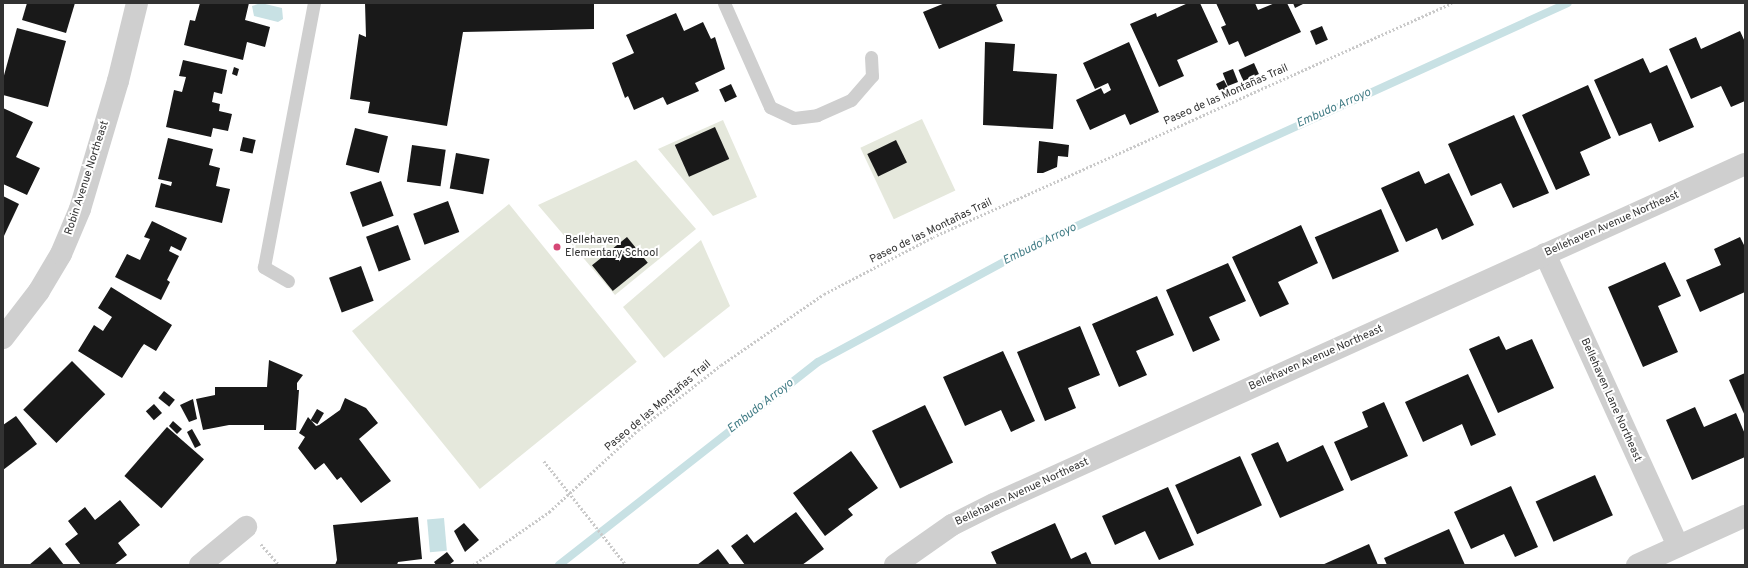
<!DOCTYPE html>
<meta charset="utf-8">
<style>
body{margin:0}
#map{position:relative;width:1748px;height:568px;overflow:hidden;background:#fff;font-family:Overpass,sans-serif}
div>[style]{position:absolute}
[style*='--x']{left:calc(var(--x)*1px);top:calc(var(--y)*1px);width:calc(var(--w)*1px);rotate:calc(var(--a)*1deg)}
.green>*{inset:0;background:#e5e8dc;transform-origin:0 0}
.water>*{inset:0;background:#c8e1e4;transform-origin:0 0}
.stream>*{height:8px;margin:-4px;padding:0 4px;transform-origin:4px;border-radius:4px;background:#c8e1e4}
.building>*{inset:0;background:#191919;transform-origin:0 0}
.path>*{height:2.5px;margin-top:-1.25px;transform-origin:0;background:repeating-linear-gradient(90deg,#c9c9c9 0 2px,transparent 0 4px)}
.lane>*{height:13px;margin:-6.5px;padding:0 6.5px;transform-origin:6.5px;border-radius:6.5px;background:#cfcfcf}
.street>*{height:22px;margin:-11px;padding:0 11px;transform-origin:11px;border-radius:11px;background:#cfcfcf}
.path-bridge>*{height:2.5px;margin-top:-1.25px;transform-origin:0;background:repeating-linear-gradient(90deg,#c9c9c9 0 2px,transparent 0 4px)}
.dots>*{width:11px;height:11px;translate:-50% -50%;box-sizing:border-box;border:2px solid #fff;border-radius:50%}
span{translate:-50% -50%;white-space:nowrap;text-align:center;line-height:1.15;-webkit-text-stroke:4px #fff;paint-order:stroke}
.street-label{font-size:11px;color:#323232}
.poi-label{font-size:11px;color:#323232}
.left{translate:0 -50%;text-align:left}
.water-label{font-size:12px;color:#447e87;font-style:italic}
.frame{position:absolute;inset:0;border:4px solid #323232;pointer-events:none}
</style>
<div id="map">
<div class="green">
<div style="left:922px;top:119px;width:79px;height:68px;rotate:65deg"></div>
<div style="clip-path:polygon(723px 120px,757px 197px,713px 216px,658px 149px)"></div>
<div style="clip-path:polygon(636px 160px,696px 229px,615px 295px,538px 205px)"></div>
<div style="left:509px;top:204px;width:203px;height:202px;rotate:51deg"></div>
<div style="clip-path:polygon(701px 240px,730px 306px,664px 358px,623px 307px)"></div>
</div>
<div class="water">
<div style="clip-path:polygon(261px 3px,282px 8px,283px 19px,278px 22px,254px 16px,252px 6px)"></div>
<div style="left:444px;top:518px;width:33px;height:17px;rotate:85deg"></div>
</div>
<div class="stream">
<div style="--x:559;--y:565;--w:329;--a:-38.1"></div>
<div style="--x:818;--y:362;--w:247;--a:-28.3"></div>
<div style="--x:1035;--y:245;--w:585;--a:-24.42"></div>
</div>
<div class="building">
<div style="clip-path:polygon(27px 3px,75px 3px,66px 33px,22px 20px)"></div>
<div style="clip-path:polygon(200px 3px,249px 3px,245px 20px,270px 27px,265px 47px,247px 42px,243px 60px,184px 45px,190px 20px,195px 21px)"></div>
<div style="clip-path:polygon(365px 3px,594px 3px,594px 29px,463px 32px,447px 126px,368px 113px,370px 102px,350px 99px,359px 34px,366px 37px)"></div>
<div style="clip-path:polygon(945px 3px,999px 3px,996px 5px,1003px 21px,939px 49px,923px 12px)"></div>
<div style="clip-path:polygon(1188px 3px,1200px 3px,1218px 42px,1177px 60px,1184px 76px,1159px 87px,1130px 24px,1156px 13px,1157px 17px)"></div>
<div style="clip-path:polygon(1216px 3px,1255px 3px,1258px 10px,1275px 3px,1287px 3px,1301px 32px,1245px 57px,1238px 41px,1229px 45px,1221px 27px,1226px 25px)"></div>
<div style="clip-path:polygon(1293px 3px,1305px 3px,1295px 8px)"></div>
<div style="clip-path:polygon(676px 13px,684px 31px,703px 22px,711px 39px,715px 37px,725px 69px,695px 83px,699px 91px,667px 105px,663px 97px,634px 110px,628px 96px,625px 98px,612px 63px,634px 53px,626px 35px)"></div>
<div style="left:1322px;top:26px;width:15px;height:13px;rotate:67deg"></div>
<div style="clip-path:polygon(17px 28px,66px 41px,48px 107px,3px 95px,3px 79px)"></div>
<div style="clip-path:polygon(1740px 31px,1745px 42px,1745px 101px,1731px 107px,1721px 86px,1691px 99px,1669px 49px,1696px 37px,1701px 49px)"></div>
<div style="clip-path:polygon(985px 42px,1015px 44px,1013px 71px,1057px 74px,1053px 129px,983px 125px)"></div>
<div style="clip-path:polygon(1129px 42px,1159px 112px,1130px 125px,1125px 114px,1090px 130px,1076px 100px,1101px 88px,1104px 94px,1111px 90px,1108px 83px,1095px 89px,1083px 63px)"></div>
<div style="clip-path:polygon(1643px 58px,1650px 73px,1667px 65px,1694px 127px,1659px 142px,1651px 123px,1619px 136px,1594px 80px)"></div>
<div style="clip-path:polygon(183px 60px,227px 70px,222px 94px,214px 92px,212px 102px,220px 104px,219px 111px,232px 114px,228px 131px,213px 128px,211px 137px,166px 127px,174px 90px,182px 92px,186px 77px,179px 76px)"></div>
<div style="left:1254px;top:63px;width:12px;height:17px;rotate:66deg"></div>
<div style="clip-path:polygon(234px 67px,239px 69px,237px 76px,232px 74px)"></div>
<div style="left:1233px;top:69px;width:14px;height:11px;rotate:69deg"></div>
<div style="left:1224px;top:80px;width:9px;height:9px;rotate:63deg"></div>
<div style="left:731px;top:84px;width:14px;height:13px;rotate:65deg"></div>
<div style="clip-path:polygon(1588px 85px,1611px 138px,1580px 152px,1590px 175px,1556px 190px,1522px 115px)"></div>
<div style="clip-path:polygon(3px 108px,33px 122px,16px 157px,40px 168px,27px 195px,3px 184px)"></div>
<div style="clip-path:polygon(1514px 115px,1549px 193px,1513px 208px,1501px 183px,1471px 196px,1448px 144px)"></div>
<div style="left:715px;top:127px;width:35px;height:44px;rotate:66deg"></div>
<div style="left:355px;top:128px;width:34px;height:38px;rotate:14deg"></div>
<div style="left:243px;top:137px;width:13px;height:14px;rotate:13deg"></div>
<div style="clip-path:polygon(168px 138px,213px 149px,209px 165px,220px 168px,216px 186px,230px 189px,222px 223px,155px 207px,161px 183px,171px 186px,172px 182px,158px 179px)"></div>
<div style="left:896px;top:140px;width:25px;height:32px;rotate:64deg"></div>
<div style="clip-path:polygon(1039px 141px,1069px 145px,1068px 157px,1058px 156px,1057px 167px,1043px 173px,1037px 173px)"></div>
<div style="left:412px;top:145px;width:34px;height:37px;rotate:8deg"></div>
<div style="left:456px;top:153px;width:34px;height:36px;rotate:10deg"></div>
<div style="clip-path:polygon(1419px 171px,1425px 184px,1449px 173px,1474px 225px,1442px 240px,1437px 228px,1406px 242px,1381px 188px)"></div>
<div style="left:381px;top:181px;width:37px;height:33px;rotate:70deg"></div>
<div style="clip-path:polygon(3px 196px,19px 204px,3px 238px)"></div>
<div style="left:448px;top:201px;width:33px;height:37px;rotate:70deg"></div>
<div style="left:1381px;top:209px;width:46px;height:72px;rotate:67deg"></div>
<div style="clip-path:polygon(152px 221px,187px 238px,181px 251px,171px 246px,169px 251px,179px 256px,167px 280px,170px 282px,161px 300px,115px 277px,127px 254px,140px 260px,150px 239px,144px 237px)"></div>
<div style="left:398px;top:225px;width:37px;height:34px;rotate:70deg"></div>
<div style="clip-path:polygon(1301px 225px,1318px 263px,1278px 282px,1289px 304px,1260px 317px,1232px 257px)"></div>
<div style="left:627px;top:237px;width:33px;height:45px;rotate:51deg"></div>
<div style="clip-path:polygon(1740px 237px,1745px 247px,1745px 292px,1700px 312px,1686px 280px,1721px 265px,1714px 249px)"></div>
<div style="clip-path:polygon(1665px 262px,1681px 296px,1658px 306px,1678px 352px,1643px 367px,1608px 287px)"></div>
<div style="clip-path:polygon(1228px 263px,1246px 301px,1209px 317px,1220px 340px,1193px 352px,1166px 290px)"></div>
<div style="left:361px;top:266px;width:37px;height:34px;rotate:70deg"></div>
<div style="clip-path:polygon(111px 287px,172px 325px,156px 351px,144px 344px,141px 348px,122px 378px,78px 351px,94px 325px,103px 331px,112px 317px,98px 308px)"></div>
<div style="clip-path:polygon(1157px 296px,1174px 335px,1136px 351px,1147px 375px,1119px 387px,1092px 324px)"></div>
<div style="clip-path:polygon(1080px 326px,1100px 375px,1068px 388px,1076px 408px,1045px 421px,1017px 352px)"></div>
<div style="clip-path:polygon(1499px 336px,1506px 350px,1532px 339px,1554px 388px,1498px 413px,1469px 349px)"></div>
<div style="clip-path:polygon(1003px 351px,1035px 421px,1011px 432px,1001px 410px,965px 426px,943px 377px)"></div>
<div style="clip-path:polygon(269px 360px,303px 375px,297px 383px,297px 390px,299px 390px,296px 430px,264px 430px,264px 425px,229px 425px,203px 430px,196px 399px,215px 395px,215px 387px,267px 387px)"></div>
<div style="left:72px;top:361px;width:47px;height:69px;rotate:45deg"></div>
<div style="clip-path:polygon(1745px 373px,1745px 416px,1729px 380px)"></div>
<div style="clip-path:polygon(1468px 374px,1496px 435px,1471px 446px,1462px 424px,1423px 442px,1405px 402px)"></div>
<div style="left:164px;top:391px;width:14px;height:9px;rotate:39deg"></div>
<div style="clip-path:polygon(345px 398px,366px 408px,378px 423px,359px 439px,391px 481px,361px 503px,341px 477px,337px 480px,324px 463px,315px 470px,298px 448px,305px 437px,299px 433px,308px 417px,316px 426px,319px 425px,340px 410px)"></div>
<div style="clip-path:polygon(193px 399px,197px 419px,189px 422px,180px 405px)"></div>
<div style="clip-path:polygon(1384px 402px,1408px 456px,1351px 481px,1334px 442px,1368px 427px,1362px 412px)"></div>
<div style="left:154px;top:404px;width:12px;height:11px;rotate:48deg"></div>
<div style="left:925px;top:405px;width:64px;height:59px;rotate:64deg"></div>
<div style="clip-path:polygon(1695px 407px,1704px 427px,1736px 413px,1745px 434px,1745px 457px,1692px 480px,1666px 420px)"></div>
<div style="left:317px;top:409px;width:8px;height:13px;rotate:30deg"></div>
<div style="clip-path:polygon(16px 416px,37px 444px,3px 470px,3px 425px)"></div>
<div style="clip-path:polygon(173px 421px,182px 429px,177px 434px,169px 426px)"></div>
<div style="left:167px;top:427px;width:49px;height:65px;rotate:41deg"></div>
<div style="clip-path:polygon(192px 429px,201px 445px,195px 448px,187px 432px)"></div>
<div style="clip-path:polygon(1278px 442px,1287px 462px,1323px 445px,1344px 490px,1280px 518px,1251px 454px)"></div>
<div style="clip-path:polygon(851px 451px,878px 488px,848px 509px,853px 515px,825px 536px,793px 493px)"></div>
<div style="left:1240px;top:456px;width:54px;height:71px;rotate:66deg"></div>
<div style="left:1595px;top:475px;width:44px;height:65px;rotate:66deg"></div>
<div style="clip-path:polygon(1511px 486px,1538px 547px,1515px 557px,1504px 534px,1471px 549px,1454px 512px)"></div>
<div style="clip-path:polygon(1168px 487px,1194px 545px,1159px 560px,1145px 531px,1115px 545px,1102px 516px)"></div>
<div style="clip-path:polygon(120px 500px,140px 525px,118px 543px,127px 555px,114px 565px,81px 565px,65px 544px,78px 534px,68px 521px,85px 507px,95px 520px)"></div>
<div style="clip-path:polygon(796px 512px,824px 549px,802px 565px,745px 565px,731px 546px,747px 534px,754px 543px)"></div>
<div style="clip-path:polygon(418px 517px,422px 559px,398px 562px,397px 565px,335px 565px,337px 560px,333px 525px)"></div>
<div style="clip-path:polygon(464px 523px,479px 540px,465px 552px,454px 531px)"></div>
<div style="clip-path:polygon(1055px 523px,1071px 559px,1086px 552px,1092px 565px,997px 565px,991px 552px)"></div>
<div style="clip-path:polygon(1449px 529px,1465px 565px,1387px 565px,1384px 558px)"></div>
<div style="clip-path:polygon(1369px 544px,1378px 565px,1322px 565px)"></div>
<div style="clip-path:polygon(50px 547px,64px 565px,29px 565px)"></div>
<div style="clip-path:polygon(718px 549px,730px 565px,697px 565px)"></div>
<div style="clip-path:polygon(447px 552px,454px 561px,449px 565px,436px 565px,434px 562px)"></div>
</div>
<div class="path">
<div style="--x:261;--y:544;--w:28;--a:49"></div>
<div style="--x:473;--y:565;--w:93;--a:-34.9"></div>
<div style="--x:549;--y:512;--w:121;--a:-42.7"></div>
<div style="--x:638;--y:430;--w:105;--a:-38.1"></div>
<div style="--x:721;--y:365;--w:125;--a:-34.6"></div>
<div style="--x:824;--y:294;--w:123;--a:-27.6"></div>
<div style="--x:933;--y:237;--w:569;--a:-24.27"></div>
</div>
<div class="lane">
<div style="--x:724;--y:3;--w:114;--a:66.1"></div>
<div style="--x:770;--y:107;--w:26;--a:25"></div>
<div style="--x:794;--y:118;--w:23;--a:-7"></div>
<div style="--x:817;--y:115;--w:37;--a:-24"></div>
<div style="--x:851;--y:100;--w:32;--a:-49"></div>
<div style="--x:872;--y:76;--w:19;--a:-93"></div>
<div style="--x:288;--y:281;--w:28;--a:-150"></div>
<div style="--x:264;--y:267;--w:269;--a:-79.3"></div>
</div>
<div class="street">
<div style="--x:1545;--y:254;--w:321;--a:65.5"></div>
<div style="--x:3;--y:338;--w:59;--a:-52.5"></div>
<div style="--x:39;--y:291;--w:43;--a:-59.3"></div>
<div style="--x:61;--y:254;--w:49;--a:-67.1"></div>
<div style="--x:80;--y:209;--w:134;--a:-73.5"></div>
<div style="--x:118;--y:81;--w:80;--a:-76.3"></div>
<div style="--x:200;--y:565;--w:60;--a:-39.6"></div>
<div style="--x:895;--y:565;--w:70;--a:-35.1"></div>
<div style="--x:952;--y:525;--w:47;--a:-26.6"></div>
<div style="--x:994;--y:504;--w:824;--a:-24.36"></div>
<div style="--x:1637;--y:565;--w:119;--a:-24.4"></div>
</div>
<div class="path-bridge">
<div style="--x:544;--y:461;--w:132;--a:51.7"></div>
</div>
<div class="dots">
<div style="left:557px;top:247px;background:#d54876"></div>
</div>
<div class="street-label">
<span style="left:1226px;top:95px;rotate:-24deg">Paseo de las Montañas Trail</span>
<span style="left:87px;top:178px;rotate:-72deg">Robin Avenue Northeast</span>
<span style="left:1612px;top:224px;rotate:-24deg">Bellehaven Avenue Northeast</span>
<span style="left:931px;top:231px;rotate:-26deg">Paseo de las Montañas Trail</span>
<span style="left:1316px;top:358px;rotate:-24deg">Bellehaven Avenue Northeast</span>
<span style="left:1611px;top:400px;rotate:66deg">Bellehaven Lane Northeast</span>
<span style="left:658px;top:406px;rotate:-40deg">Paseo de las Montañas Trail</span>
<span style="left:1022px;top:492px;rotate:-25deg">Bellehaven Avenue Northeast</span>
</div>
<div class="poi-label">
<span class="left" style="left:565px;top:247px">Bellehaven<br>Elementary School</span>
</div>
<div class="water-label">
<span style="left:1334px;top:109px;rotate:-24deg">Embudo Arroyo</span>
<span style="left:1040px;top:245px;rotate:-26deg">Embudo Arroyo</span>
<span style="left:761px;top:407px;rotate:-38deg">Embudo Arroyo</span>
</div>
<div class="frame"></div>
</div>
